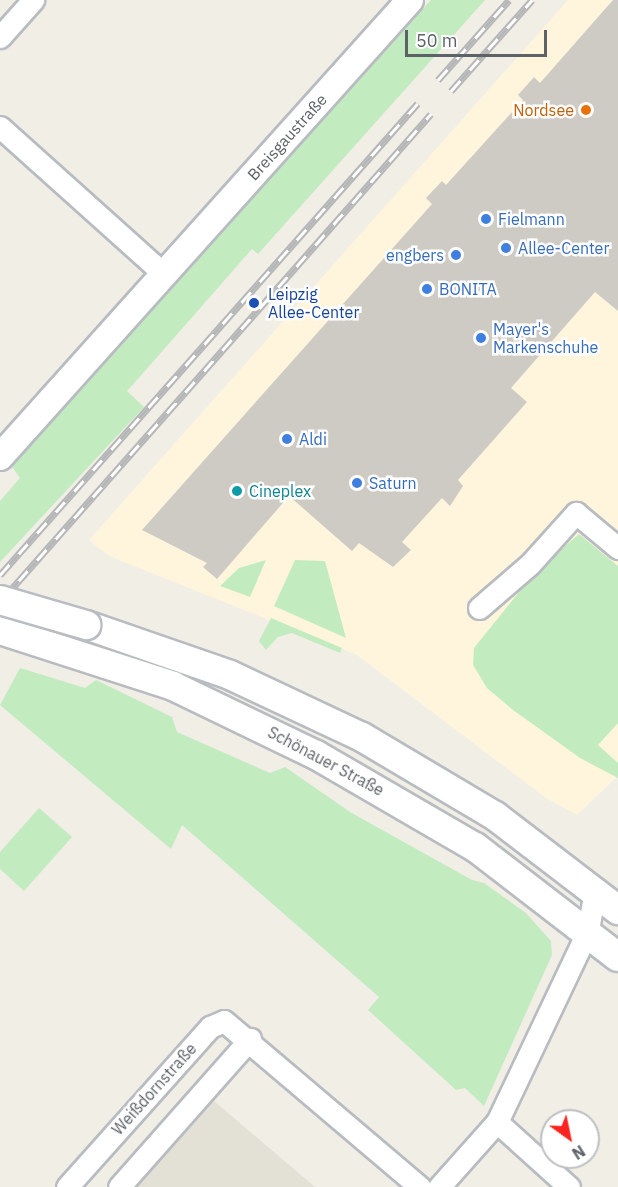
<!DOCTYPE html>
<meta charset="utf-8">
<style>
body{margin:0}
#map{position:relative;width:618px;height:1187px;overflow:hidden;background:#f1eee6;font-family:"IBM Plex Sans",sans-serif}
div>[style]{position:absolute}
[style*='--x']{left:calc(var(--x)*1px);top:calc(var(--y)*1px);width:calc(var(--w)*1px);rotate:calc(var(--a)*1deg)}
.commercial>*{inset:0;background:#fff5dd}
.education>*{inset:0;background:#e3e0d6}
.green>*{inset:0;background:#c3ebc0}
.building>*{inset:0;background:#cecac4}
.roads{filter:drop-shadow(2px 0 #b8bcc1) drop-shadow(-2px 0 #b8bcc1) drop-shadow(0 2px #b8bcc1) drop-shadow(0 -2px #b8bcc1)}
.minor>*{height:21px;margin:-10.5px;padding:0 10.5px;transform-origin:10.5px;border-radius:10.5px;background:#fff}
.tertiary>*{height:26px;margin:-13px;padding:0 13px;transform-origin:13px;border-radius:13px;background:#fff}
.secondary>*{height:28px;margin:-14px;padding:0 14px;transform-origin:14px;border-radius:14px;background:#fff}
.rail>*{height:7px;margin-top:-3.5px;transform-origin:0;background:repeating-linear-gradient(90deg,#fff 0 14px,#b5b6b7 0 28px);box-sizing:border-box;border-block:2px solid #b5b6b7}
.bridges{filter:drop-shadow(2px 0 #b9bdc3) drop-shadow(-2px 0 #b9bdc3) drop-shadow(0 2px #b9bdc3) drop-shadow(0 -2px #b9bdc3)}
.secondary-bridge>*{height:28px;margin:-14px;padding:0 14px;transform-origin:14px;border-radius:14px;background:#fff}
.dots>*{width:16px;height:16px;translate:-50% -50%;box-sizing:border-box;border:3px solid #fff;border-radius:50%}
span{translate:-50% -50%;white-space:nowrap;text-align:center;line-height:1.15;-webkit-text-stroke:5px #fff;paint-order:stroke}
.food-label{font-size:16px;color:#c56008}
.right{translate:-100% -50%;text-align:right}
.street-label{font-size:16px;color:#5d6268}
.shop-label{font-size:16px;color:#366cbe}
.left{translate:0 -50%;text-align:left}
.transit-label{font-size:16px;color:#164399}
.culture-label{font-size:16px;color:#0d838f}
.north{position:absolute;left:540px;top:1109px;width:60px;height:60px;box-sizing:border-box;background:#fff;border:2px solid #bec0c3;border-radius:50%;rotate:147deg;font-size:16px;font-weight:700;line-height:24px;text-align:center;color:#5d6268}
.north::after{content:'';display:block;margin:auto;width:21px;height:27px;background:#fc2421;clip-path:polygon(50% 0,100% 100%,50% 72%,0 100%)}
.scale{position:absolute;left:405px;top:30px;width:142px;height:27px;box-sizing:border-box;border:3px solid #5d6268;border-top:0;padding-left:8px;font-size:18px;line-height:21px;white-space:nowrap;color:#5d6268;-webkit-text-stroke:4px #fff;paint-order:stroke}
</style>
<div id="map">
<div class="commercial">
<div style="clip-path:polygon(568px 0,618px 0,618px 776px,577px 815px,546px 798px,357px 655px,109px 556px,89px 540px)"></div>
</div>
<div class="education">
<div style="clip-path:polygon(214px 1101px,315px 1187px,136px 1187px)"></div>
</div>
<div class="green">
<div style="clip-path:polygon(431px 0,485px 0,258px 254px,252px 249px,144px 372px,127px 391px,144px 407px,0 562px,0 501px,20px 478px,10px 464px)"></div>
<div style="clip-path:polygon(579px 534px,618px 566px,618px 723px,598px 745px,618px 763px,618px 778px,580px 758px,513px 710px,487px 688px,473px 665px,474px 648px,535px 572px)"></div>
<div style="clip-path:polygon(266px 560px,250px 597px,220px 586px,239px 568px)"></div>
<div style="clip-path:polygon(295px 560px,325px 561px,346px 638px,274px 606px)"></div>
<div style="clip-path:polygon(271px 618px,342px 648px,340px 653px,292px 633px,278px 637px,266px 650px,259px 641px)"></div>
<div style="clip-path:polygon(20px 668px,85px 688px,96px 680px,172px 717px,177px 732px,270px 773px,285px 767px,350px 812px,472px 880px,484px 883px,526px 913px,551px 941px,552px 955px,484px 1106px,465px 1088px,456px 1090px,368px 1010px,379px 997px,182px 825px,171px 849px,0 705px)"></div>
<div style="clip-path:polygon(39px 808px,72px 837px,24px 891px,0 869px,0 852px)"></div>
</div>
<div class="building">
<div style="clip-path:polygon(613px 0,618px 0,618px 311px,595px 292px,511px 388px,527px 402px,458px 480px,463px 486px,450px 506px,442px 498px,402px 542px,411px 550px,393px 567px,359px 543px,352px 551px,289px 496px,217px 579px,203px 567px,207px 563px,142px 530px,432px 204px,426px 198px,442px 181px,446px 185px,523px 100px,518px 95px,534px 77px,540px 83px)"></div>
</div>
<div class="roads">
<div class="minor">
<div style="--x:0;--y:37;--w:50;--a:-48.3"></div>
<div style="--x:0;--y:127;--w:222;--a:41.9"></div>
<div style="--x:479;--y:608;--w:67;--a:-40.8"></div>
<div style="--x:530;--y:564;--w:69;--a:-48"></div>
<div style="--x:576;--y:513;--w:55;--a:39.8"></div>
<div style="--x:497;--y:1122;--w:97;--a:42.1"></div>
<div style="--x:67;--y:1187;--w:215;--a:-48.2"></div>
<div style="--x:210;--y:1027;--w:15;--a:-23"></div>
<div style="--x:224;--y:1021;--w:257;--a:40.3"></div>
<div style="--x:119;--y:1187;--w:198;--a:-48.5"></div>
<div style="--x:439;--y:1187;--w:87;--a:-48.3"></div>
<div style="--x:497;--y:1122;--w:212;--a:-64.6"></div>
<div style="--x:588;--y:930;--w:40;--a:-80"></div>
</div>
<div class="tertiary">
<div style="--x:0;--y:457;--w:614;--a:-48.1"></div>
</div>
<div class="secondary">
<div style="--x:86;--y:625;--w:152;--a:19.1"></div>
<div style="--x:230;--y:675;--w:146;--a:25.2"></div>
<div style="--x:362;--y:737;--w:155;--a:30.7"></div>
<div style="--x:495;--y:816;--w:155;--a:37.4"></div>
<div style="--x:0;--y:630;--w:182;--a:17.9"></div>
<div style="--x:173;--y:686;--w:159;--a:25.8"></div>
<div style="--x:316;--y:755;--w:184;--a:30.1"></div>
<div style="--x:475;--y:847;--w:180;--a:37.6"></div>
</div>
</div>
<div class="rail">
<div style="--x:438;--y:80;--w:107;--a:-48.4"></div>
<div style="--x:451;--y:91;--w:122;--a:-48.3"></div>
<div style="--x:0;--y:575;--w:630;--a:-48.47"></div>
<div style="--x:0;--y:602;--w:651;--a:-48.55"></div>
</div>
<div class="bridges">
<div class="secondary-bridge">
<div style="--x:0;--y:600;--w:90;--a:16.2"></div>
</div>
</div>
<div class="dots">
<div style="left:586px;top:110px;background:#e8710a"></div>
<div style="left:486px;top:219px;background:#3f7fe0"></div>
<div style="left:506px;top:248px;background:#3f7fe0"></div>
<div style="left:456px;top:255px;background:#3f7fe0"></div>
<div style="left:427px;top:289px;background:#3f7fe0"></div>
<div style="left:254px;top:303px;background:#1a4fb4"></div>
<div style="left:481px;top:338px;background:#3f7fe0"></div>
<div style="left:287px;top:439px;background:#3f7fe0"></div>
<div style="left:357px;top:483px;background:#3f7fe0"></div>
<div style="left:237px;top:491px;background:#0f9aa8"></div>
</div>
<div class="food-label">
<span class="right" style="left:574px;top:110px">Nordsee</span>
</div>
<div class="street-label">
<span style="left:287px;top:137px;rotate:-48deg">Breisgaustraße</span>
<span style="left:326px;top:761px;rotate:28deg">Schönauer Straße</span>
<span style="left:154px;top:1089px;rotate:-48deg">Weißdornstraße</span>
</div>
<div class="shop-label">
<span class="left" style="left:498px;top:219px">Fielmann</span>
<span class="left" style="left:518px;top:248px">Allee-Center</span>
<span class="right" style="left:444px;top:255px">engbers</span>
<span class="left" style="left:439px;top:289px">BONITA</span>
<span class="left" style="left:493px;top:338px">Mayer's<br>Markenschuhe</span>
<span class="left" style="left:299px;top:439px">Aldi</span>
<span class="left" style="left:369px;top:483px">Saturn</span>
</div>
<div class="transit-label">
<span class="left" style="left:268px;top:303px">Leipzig<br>Allee-Center</span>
</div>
<div class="culture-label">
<span class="left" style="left:249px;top:491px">Cineplex</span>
</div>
<div class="north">N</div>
<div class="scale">50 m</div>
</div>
